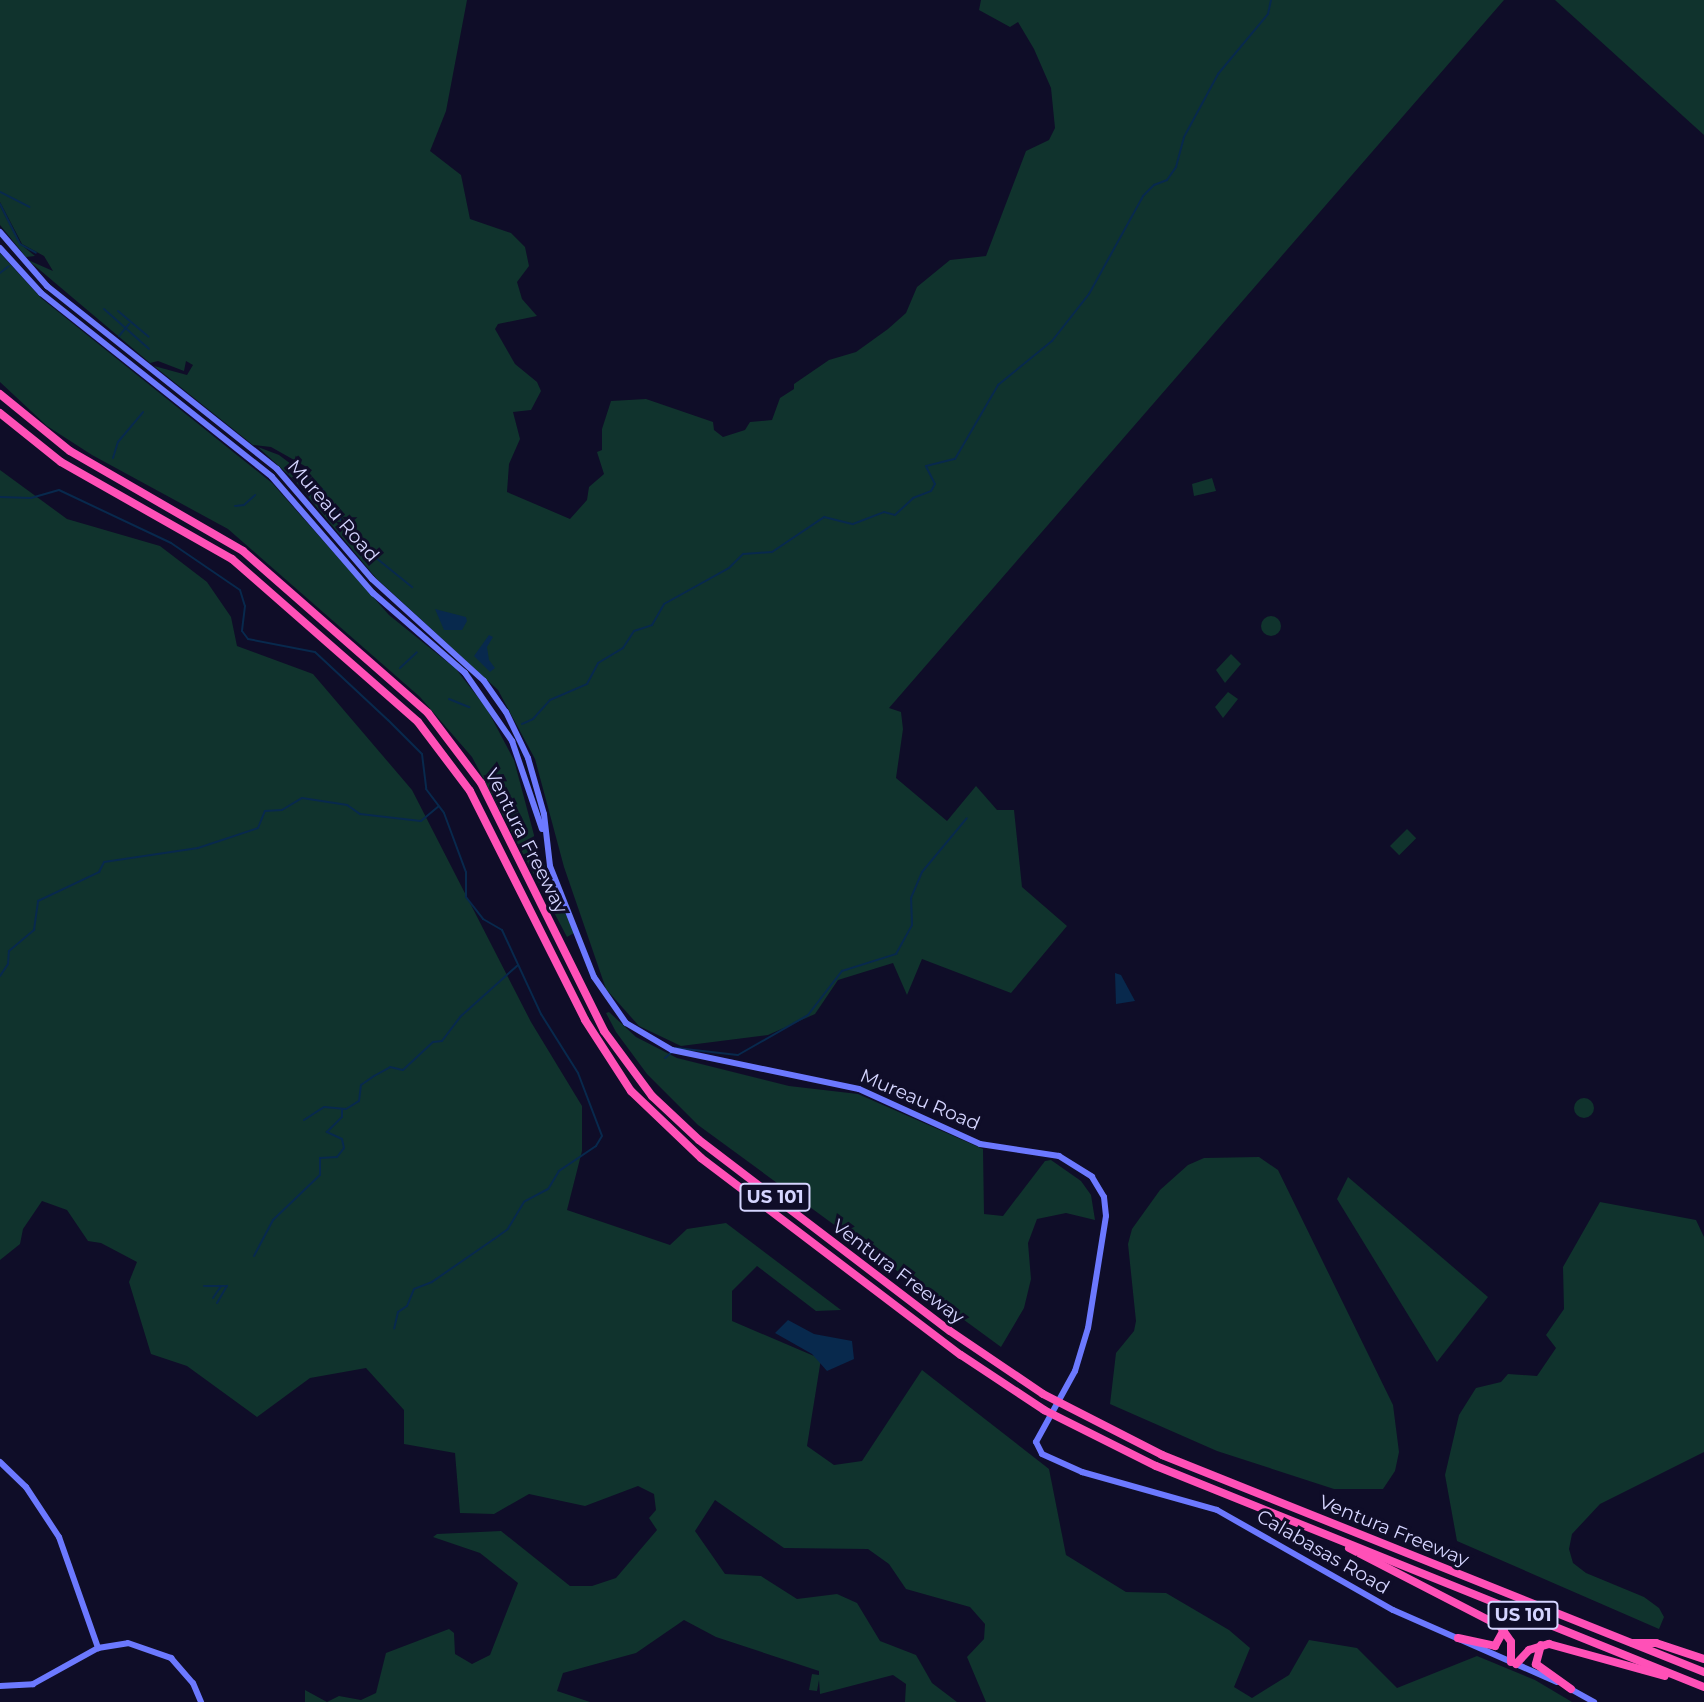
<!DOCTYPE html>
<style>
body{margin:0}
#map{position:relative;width:1704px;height:1702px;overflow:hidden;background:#0f0d28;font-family:Montserrat,sans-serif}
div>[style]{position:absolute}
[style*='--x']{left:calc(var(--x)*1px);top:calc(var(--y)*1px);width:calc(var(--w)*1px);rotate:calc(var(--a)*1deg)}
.green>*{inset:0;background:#10332d;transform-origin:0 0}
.round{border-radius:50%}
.water>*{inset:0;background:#08294d}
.stream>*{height:2px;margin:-1px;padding:0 1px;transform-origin:1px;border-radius:1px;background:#08294d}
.secondary>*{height:6px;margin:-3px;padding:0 3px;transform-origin:3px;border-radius:3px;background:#6c79ff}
.highway>*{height:8px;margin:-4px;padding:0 4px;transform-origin:4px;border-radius:4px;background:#ff50b7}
span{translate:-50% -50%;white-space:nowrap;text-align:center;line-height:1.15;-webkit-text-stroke:6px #0f0d28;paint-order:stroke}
.shield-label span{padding:2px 5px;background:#0f0d28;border:2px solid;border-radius:5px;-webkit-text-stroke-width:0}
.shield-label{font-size:18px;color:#d5d5ff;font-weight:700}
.street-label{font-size:19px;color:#d5d5ff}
</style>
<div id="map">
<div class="green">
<div style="clip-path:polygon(0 0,467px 0,446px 111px,430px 151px,461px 175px,470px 219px,511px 233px,525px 247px,529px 266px,517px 282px,522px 299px,537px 316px,498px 324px,495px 329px,515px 364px,537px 382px,541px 391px,531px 410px,513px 412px,520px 439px,509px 464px,507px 492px,570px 519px,587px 500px,589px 487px,604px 474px,597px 452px,602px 450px,602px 429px,611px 401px,646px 399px,713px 422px,714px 430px,723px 437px,745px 430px,750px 422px,772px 420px,780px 398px,794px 389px,794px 384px,829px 360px,856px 352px,888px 329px,906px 313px,917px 287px,950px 260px,986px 256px,1026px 151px,1049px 140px,1055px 128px,1051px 88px,1034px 49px,1018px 22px,1010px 27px,979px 10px,981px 0,1504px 0,889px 708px,901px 712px,903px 729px,896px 778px,947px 821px,976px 786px,997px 810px,1014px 810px,1022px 887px,1067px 926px,1011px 993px,922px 959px,907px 995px,893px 963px,838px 980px,815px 1014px,768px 1035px,681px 1046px,639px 1026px,606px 989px,564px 867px,535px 759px,498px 690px,376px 578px,294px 480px,258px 447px,279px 455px,307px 476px,312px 470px,271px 447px,253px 445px,154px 366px,187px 375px,193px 365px,186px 361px,184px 371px,158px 361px,150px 363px,28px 260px,53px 271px,44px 256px,22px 244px,0 202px)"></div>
<div style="clip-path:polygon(1555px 0,1704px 0,1704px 135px)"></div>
<div style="clip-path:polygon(0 206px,19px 243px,35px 256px,26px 257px,0 225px)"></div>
<div style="clip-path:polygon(0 253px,41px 298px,272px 483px,389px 615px,456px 669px,487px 709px,514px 760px,538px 850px,574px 933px,567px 937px,472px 757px,420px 697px,228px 529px,92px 455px,47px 426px,0 382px)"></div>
<div style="clip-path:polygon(0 470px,67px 519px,160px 546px,207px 582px,231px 617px,237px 646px,313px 674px,412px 790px,531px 1022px,582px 1106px,582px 1151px,567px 1210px,670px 1245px,687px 1229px,726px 1223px,841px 1310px,816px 1311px,757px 1266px,732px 1291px,732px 1321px,821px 1359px,807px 1446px,834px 1465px,862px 1461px,922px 1370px,1049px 1469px,1066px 1555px,1126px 1592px,1166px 1593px,1229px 1630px,1250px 1648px,1234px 1687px,1252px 1698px,1289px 1675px,1309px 1640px,1357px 1648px,1397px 1688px,1477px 1656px,1535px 1680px,1572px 1702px,986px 1702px,967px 1657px,984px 1639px,985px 1624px,970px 1607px,906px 1589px,889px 1564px,868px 1549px,784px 1548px,715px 1500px,695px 1531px,725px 1574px,761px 1576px,797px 1599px,837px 1594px,857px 1603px,880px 1641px,916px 1655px,932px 1683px,957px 1702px,905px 1702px,906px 1684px,893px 1675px,820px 1694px,819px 1680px,817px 1691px,809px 1690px,812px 1674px,819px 1675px,819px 1671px,716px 1637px,684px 1620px,636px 1653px,563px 1673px,557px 1691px,590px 1702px,305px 1702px,305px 1690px,327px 1702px,339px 1696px,361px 1700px,376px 1693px,386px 1653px,449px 1629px,454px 1633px,455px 1654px,472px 1664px,490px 1655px,518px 1583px,480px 1553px,433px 1537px,437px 1534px,501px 1531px,570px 1586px,592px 1586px,616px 1578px,657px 1530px,649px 1518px,656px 1510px,654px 1494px,638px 1486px,585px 1506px,529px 1494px,494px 1514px,460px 1513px,455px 1453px,404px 1444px,404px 1410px,366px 1368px,310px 1378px,257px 1417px,187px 1366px,151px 1354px,129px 1282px,137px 1262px,101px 1243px,88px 1241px,67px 1210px,42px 1201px,23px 1229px,20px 1244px,0 1260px)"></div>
<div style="clip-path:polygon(1212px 478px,1216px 491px,1194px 496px,1192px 484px)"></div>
<div class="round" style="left:1261px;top:616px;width:20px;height:20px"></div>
<div style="clip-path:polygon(1231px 654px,1241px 664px,1225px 683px,1216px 670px)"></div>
<div style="clip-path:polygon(1228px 692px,1238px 699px,1223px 718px,1215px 707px)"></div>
<div style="left:1407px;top:829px;width:13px;height:24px;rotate:45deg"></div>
<div style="clip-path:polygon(609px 1012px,636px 1037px,677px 1058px,789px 1086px,858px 1094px,983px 1149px,984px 1214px,1003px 1216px,1045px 1161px,1051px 1160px,1081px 1181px,1091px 1195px,1095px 1220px,1066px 1213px,1037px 1219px,1028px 1243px,1031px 1279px,1024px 1308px,1001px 1347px,698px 1125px,647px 1074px,616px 1032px,606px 1013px)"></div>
<div class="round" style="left:1574px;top:1098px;width:20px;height:20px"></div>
<div style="clip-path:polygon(1259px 1157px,1278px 1170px,1393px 1405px,1399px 1452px,1395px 1471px,1383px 1489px,1334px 1489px,1217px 1451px,1110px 1404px,1116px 1353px,1134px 1331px,1136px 1321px,1128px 1244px,1132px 1229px,1160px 1190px,1188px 1165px,1204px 1158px)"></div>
<div style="clip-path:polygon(1348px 1177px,1488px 1297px,1437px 1362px,1337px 1199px)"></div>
<div style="clip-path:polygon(1600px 1202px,1696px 1220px,1704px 1237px,1704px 1452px,1600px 1504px,1572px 1534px,1569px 1549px,1573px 1563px,1586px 1573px,1644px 1597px,1659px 1608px,1664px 1617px,1659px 1629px,1457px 1541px,1445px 1475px,1459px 1415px,1476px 1388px,1501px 1382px,1508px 1374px,1537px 1376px,1556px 1348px,1546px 1335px,1564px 1309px,1563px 1267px)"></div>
</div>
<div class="water">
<div style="clip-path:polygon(435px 609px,466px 617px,467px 621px,462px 630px,444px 630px)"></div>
<div style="clip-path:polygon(489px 635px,493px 637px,487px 647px,489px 660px,495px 668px,490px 672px,474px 656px)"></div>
<div style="clip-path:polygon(1115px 973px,1121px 975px,1135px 1001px,1116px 1004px)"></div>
<div style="clip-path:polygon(788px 1320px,814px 1334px,852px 1341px,854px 1359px,827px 1371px,812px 1354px,775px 1333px)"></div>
</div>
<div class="stream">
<div style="--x:0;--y:192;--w:33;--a:27"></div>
<div style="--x:0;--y:204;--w:45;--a:63.4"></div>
<div style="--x:20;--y:244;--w:18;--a:29"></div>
<div style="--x:0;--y:273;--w:11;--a:-38"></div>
<div style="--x:104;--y:309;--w:60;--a:41.6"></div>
<div style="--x:118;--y:311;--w:40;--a:40"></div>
<div style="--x:119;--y:336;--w:16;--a:-50"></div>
<div style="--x:113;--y:458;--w:17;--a:-73"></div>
<div style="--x:118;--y:442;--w:39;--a:-50"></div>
<div style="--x:322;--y:489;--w:60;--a:57.9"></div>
<div style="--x:354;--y:540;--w:75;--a:39"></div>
<div style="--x:0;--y:497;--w:31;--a:2"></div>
<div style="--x:31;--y:498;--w:29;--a:-16"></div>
<div style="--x:59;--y:490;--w:124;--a:25.3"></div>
<div style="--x:171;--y:543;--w:83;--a:34.3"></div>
<div style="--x:240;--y:590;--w:17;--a:73"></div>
<div style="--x:245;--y:606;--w:25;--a:97"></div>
<div style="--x:242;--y:631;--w:10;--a:53"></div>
<div style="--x:248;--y:639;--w:68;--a:11"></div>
<div style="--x:315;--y:652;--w:100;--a:43"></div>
<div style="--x:388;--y:720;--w:48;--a:45"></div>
<div style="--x:422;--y:754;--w:35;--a:83"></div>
<div style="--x:426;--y:789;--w:30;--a:53"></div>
<div style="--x:444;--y:813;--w:63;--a:69.6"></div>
<div style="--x:466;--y:872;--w:25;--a:90"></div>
<div style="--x:466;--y:897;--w:28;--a:52"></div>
<div style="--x:483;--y:919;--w:22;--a:30"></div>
<div style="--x:502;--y:930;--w:93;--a:65.1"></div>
<div style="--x:541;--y:1014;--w:70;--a:57.9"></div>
<div style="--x:578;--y:1073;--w:67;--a:69.1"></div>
<div style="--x:602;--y:1136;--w:12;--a:121"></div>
<div style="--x:596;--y:1146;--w:45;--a:146"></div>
<div style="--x:559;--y:1171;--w:21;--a:121"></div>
<div style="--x:548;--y:1189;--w:27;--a:152"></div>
<div style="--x:524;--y:1202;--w:31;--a:121"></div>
<div style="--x:508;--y:1229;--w:17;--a:144"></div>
<div style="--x:494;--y:1239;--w:75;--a:145.3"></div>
<div style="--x:432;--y:1282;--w:19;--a:159"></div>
<div style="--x:414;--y:1289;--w:18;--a:112"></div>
<div style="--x:407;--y:1306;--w:11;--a:146"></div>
<div style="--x:398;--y:1312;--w:17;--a:103"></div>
<div style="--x:235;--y:506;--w:9;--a:-6"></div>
<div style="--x:244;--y:505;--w:15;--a:-42"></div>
<div style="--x:400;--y:668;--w:23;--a:-43"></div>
<div style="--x:449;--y:699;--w:22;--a:22"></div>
<div style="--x:522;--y:724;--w:12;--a:-24"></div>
<div style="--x:533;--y:719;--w:25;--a:-48"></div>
<div style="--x:550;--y:700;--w:40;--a:-23.4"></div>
<div style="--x:587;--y:684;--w:24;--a:-62"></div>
<div style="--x:598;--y:663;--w:29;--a:-31"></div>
<div style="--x:623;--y:648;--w:20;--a:-57"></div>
<div style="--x:634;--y:631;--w:19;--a:-18"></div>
<div style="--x:652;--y:625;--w:24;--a:-60"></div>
<div style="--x:664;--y:604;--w:74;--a:-29"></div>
<div style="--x:729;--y:568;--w:20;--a:-45"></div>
<div style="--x:743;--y:554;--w:29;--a:-4"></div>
<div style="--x:772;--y:552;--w:63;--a:-33.9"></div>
<div style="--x:824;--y:517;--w:30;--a:14"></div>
<div style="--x:853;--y:524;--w:33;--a:-21"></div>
<div style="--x:884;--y:512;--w:11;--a:15"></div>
<div style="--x:895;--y:515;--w:25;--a:-43"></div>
<div style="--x:913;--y:498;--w:19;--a:-21"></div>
<div style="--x:931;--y:491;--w:8;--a:-60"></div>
<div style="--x:935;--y:484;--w:20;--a:-117"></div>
<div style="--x:926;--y:466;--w:30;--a:-14"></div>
<div style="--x:955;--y:459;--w:86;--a:-59.8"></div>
<div style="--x:998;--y:385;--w:70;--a:-39.2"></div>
<div style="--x:1052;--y:341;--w:60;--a:-51.8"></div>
<div style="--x:1089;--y:294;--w:112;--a:-61.1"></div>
<div style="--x:1143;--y:196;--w:16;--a:-45"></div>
<div style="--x:1154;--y:185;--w:14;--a:-21"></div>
<div style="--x:1167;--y:180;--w:16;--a:-55"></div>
<div style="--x:1176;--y:167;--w:31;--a:-75"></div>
<div style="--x:1184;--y:137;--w:72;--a:-61.6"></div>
<div style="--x:1218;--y:74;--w:78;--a:-50.2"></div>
<div style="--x:1268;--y:14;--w:14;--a:-78"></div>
<div style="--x:0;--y:976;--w:14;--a:-56"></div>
<div style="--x:8;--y:964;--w:13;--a:-86"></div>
<div style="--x:9;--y:951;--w:33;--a:-40"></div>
<div style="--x:34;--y:930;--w:29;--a:-82"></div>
<div style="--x:38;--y:901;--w:68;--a:-25.4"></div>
<div style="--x:99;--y:872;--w:11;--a:-63"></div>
<div style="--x:104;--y:862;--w:95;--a:-8.5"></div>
<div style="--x:198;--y:848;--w:63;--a:-18.4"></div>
<div style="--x:258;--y:828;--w:18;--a:-68"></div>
<div style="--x:265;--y:811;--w:17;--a:-3"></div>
<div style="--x:282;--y:810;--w:23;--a:-31"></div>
<div style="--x:302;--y:798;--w:46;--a:8.8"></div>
<div style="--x:347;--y:805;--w:16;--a:35"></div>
<div style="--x:360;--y:814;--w:61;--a:6.5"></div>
<div style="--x:421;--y:821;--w:23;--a:-40"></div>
<div style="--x:676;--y:1048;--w:62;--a:6.4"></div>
<div style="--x:738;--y:1055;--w:81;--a:-29.7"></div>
<div style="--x:808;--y:1015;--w:56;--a:-52.3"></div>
<div style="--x:842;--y:971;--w:57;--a:-17.5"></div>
<div style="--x:896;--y:954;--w:33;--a:-61"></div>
<div style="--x:912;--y:925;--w:27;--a:-92"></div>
<div style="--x:911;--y:898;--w:28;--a:-67"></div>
<div style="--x:922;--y:872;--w:70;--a:-50.2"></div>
<div style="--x:665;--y:1058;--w:9;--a:-41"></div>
<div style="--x:304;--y:1120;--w:24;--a:-33"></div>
<div style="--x:324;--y:1107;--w:22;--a:5"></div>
<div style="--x:346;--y:1109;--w:15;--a:-32"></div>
<div style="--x:359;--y:1101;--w:16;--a:-83"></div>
<div style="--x:361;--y:1085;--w:16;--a:-35"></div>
<div style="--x:374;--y:1076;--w:18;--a:-29"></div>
<div style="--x:390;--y:1067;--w:13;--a:13"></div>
<div style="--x:403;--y:1070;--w:41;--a:-43"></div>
<div style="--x:433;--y:1042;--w:9;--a:-6"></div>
<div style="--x:442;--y:1041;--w:30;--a:-53"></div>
<div style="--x:460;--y:1017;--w:78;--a:-41.9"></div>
<div style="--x:254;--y:1256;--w:41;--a:-62.2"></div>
<div style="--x:273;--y:1220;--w:65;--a:-43.8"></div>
<div style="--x:320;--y:1175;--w:17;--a:-90"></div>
<div style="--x:320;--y:1158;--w:17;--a:-3"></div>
<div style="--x:337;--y:1157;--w:11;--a:-52"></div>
<div style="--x:344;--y:1148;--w:9;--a:-103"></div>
<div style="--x:342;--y:1139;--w:17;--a:-155"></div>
<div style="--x:327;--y:1132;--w:21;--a:-45"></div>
<div style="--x:342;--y:1117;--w:8;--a:-90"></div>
<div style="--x:204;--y:1286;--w:17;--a:0"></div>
<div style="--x:213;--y:1298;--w:14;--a:-56"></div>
<div style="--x:221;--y:1286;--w:6;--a:0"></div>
<div style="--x:217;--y:1303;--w:20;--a:-60"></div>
</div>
<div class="secondary">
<div style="--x:0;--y:232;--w:72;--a:49"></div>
<div style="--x:47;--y:286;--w:294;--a:38.5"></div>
<div style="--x:277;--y:469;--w:145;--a:49.2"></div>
<div style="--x:372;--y:579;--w:151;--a:42.3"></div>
<div style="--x:484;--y:681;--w:38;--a:55"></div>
<div style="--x:506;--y:712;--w:51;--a:64.4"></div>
<div style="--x:528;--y:758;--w:58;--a:74.1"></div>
<div style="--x:544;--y:814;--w:52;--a:83.4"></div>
<div style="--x:550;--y:866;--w:119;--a:68.4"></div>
<div style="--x:594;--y:977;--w:56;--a:55.2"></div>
<div style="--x:626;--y:1023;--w:53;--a:30.4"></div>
<div style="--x:672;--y:1050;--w:191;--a:11.8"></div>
<div style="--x:859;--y:1089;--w:133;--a:24.4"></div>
<div style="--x:980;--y:1144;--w:80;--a:8.6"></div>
<div style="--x:1059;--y:1156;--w:39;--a:32"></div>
<div style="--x:1092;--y:1177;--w:23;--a:59"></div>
<div style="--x:1104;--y:1197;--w:19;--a:84"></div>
<div style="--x:1106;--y:1216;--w:113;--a:99.1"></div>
<div style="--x:1088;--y:1328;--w:45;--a:106.8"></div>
<div style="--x:1075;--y:1371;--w:81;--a:118.8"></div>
<div style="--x:1036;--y:1442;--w:13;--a:63"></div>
<div style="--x:1042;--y:1454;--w:44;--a:24.2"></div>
<div style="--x:1082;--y:1472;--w:140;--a:15.7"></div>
<div style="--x:1217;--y:1510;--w:202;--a:29.6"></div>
<div style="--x:1393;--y:1610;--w:179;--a:23.7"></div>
<div style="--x:0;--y:248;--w:61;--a:47.7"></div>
<div style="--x:41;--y:293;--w:295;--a:38.5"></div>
<div style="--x:272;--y:477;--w:154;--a:49"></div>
<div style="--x:373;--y:593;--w:122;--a:41"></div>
<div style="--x:465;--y:673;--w:83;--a:55.3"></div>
<div style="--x:512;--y:741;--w:93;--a:71.2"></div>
<div style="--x:0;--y:1462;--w:36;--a:44"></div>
<div style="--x:26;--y:1487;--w:60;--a:56.6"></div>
<div style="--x:59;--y:1537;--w:118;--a:70.6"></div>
<div style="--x:0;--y:1686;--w:33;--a:-3"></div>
<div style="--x:33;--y:1684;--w:74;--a:-29"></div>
<div style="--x:98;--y:1648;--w:30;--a:-9"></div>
<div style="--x:128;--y:1643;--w:46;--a:19.2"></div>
<div style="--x:171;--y:1658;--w:33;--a:49"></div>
<div style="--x:193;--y:1683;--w:21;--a:67"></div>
<div style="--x:1567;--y:1687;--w:31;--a:29"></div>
</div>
<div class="highway">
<div style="--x:0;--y:394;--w:90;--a:39.2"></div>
<div style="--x:70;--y:451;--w:200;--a:30"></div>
<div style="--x:243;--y:551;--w:246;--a:41.2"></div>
<div style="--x:428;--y:713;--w:88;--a:52.9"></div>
<div style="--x:481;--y:783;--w:277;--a:63.6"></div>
<div style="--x:604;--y:1031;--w:81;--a:53.6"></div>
<div style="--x:652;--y:1096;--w:64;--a:43.1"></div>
<div style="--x:699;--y:1140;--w:315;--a:37.3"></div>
<div style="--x:950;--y:1331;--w:112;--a:34.1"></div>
<div style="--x:1043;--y:1394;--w:134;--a:27.1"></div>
<div style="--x:1162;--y:1455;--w:584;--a:21.82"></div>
<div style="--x:0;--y:413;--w:78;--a:38.8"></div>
<div style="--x:61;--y:462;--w:197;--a:29.6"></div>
<div style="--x:232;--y:559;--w:247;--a:41.2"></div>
<div style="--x:418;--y:722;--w:86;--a:53"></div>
<div style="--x:470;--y:791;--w:256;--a:63.3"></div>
<div style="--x:585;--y:1020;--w:85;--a:57.1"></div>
<div style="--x:631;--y:1091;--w:97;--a:43.7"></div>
<div style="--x:701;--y:1158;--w:326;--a:37.2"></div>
<div style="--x:961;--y:1355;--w:100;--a:33.5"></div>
<div style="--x:1044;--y:1410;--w:125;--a:26.6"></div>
<div style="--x:1156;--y:1466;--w:591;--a:21.96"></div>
<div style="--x:1349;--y:1548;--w:170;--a:27.3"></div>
<div style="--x:1500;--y:1626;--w:19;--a:55"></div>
<div style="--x:1511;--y:1642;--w:20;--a:90"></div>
<div style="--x:1458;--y:1638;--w:38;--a:12"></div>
<div style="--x:1495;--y:1646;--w:18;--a:-61"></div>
<div style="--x:1633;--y:1643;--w:23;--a:0"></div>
<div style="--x:1656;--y:1643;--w:51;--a:18.4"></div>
<div style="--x:1541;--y:1645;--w:20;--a:105"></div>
<div style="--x:1536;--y:1664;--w:43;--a:35.5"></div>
<div style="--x:1516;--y:1664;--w:19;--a:-47"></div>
<div style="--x:1529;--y:1650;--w:21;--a:-17"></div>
<div style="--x:1549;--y:1644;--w:120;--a:15.4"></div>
</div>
<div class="shield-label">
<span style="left:775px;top:1197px">US 101</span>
<span style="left:1523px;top:1615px">US 101</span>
</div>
<div class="street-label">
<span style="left:333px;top:511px;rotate:49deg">Mureau Road</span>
<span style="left:526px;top:841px;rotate:63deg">Ventura Freeway</span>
<span style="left:920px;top:1100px;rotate:23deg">Mureau Road</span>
<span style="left:898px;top:1272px;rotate:37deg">Ventura Freeway</span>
<span style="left:1394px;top:1531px;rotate:22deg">Ventura Freeway</span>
<span style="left:1323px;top:1552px;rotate:30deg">Calabasas Road</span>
</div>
</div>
